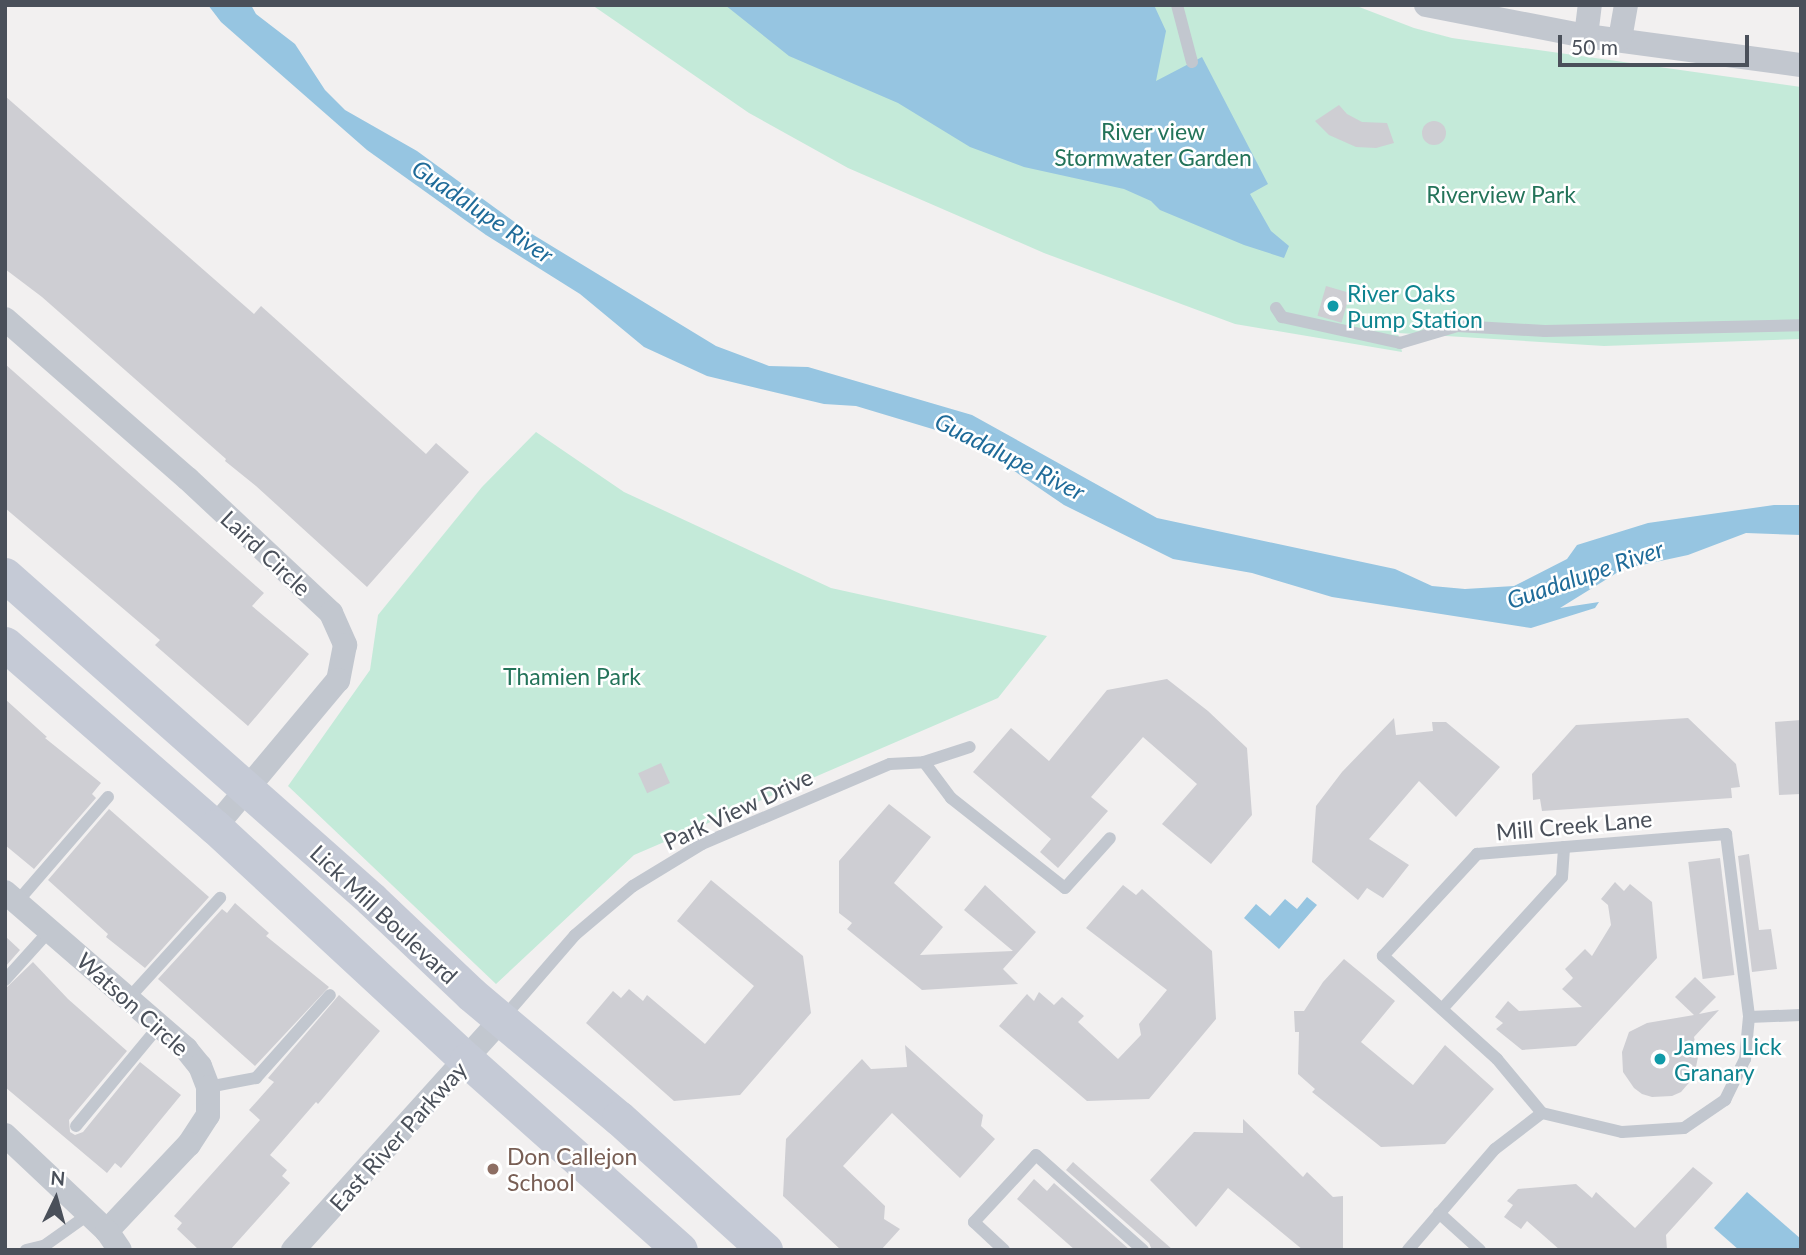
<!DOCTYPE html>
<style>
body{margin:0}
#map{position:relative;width:1806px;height:1255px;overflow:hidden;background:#f2f0f0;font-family:Lato,sans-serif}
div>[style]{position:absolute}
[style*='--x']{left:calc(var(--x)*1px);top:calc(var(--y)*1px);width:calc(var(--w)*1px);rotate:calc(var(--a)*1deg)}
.green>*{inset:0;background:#c4ead9}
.water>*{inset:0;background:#96c5e1}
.building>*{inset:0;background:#ceced3;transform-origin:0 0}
.round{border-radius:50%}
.service>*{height:12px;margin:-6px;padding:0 6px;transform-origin:6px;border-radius:6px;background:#c2c7cf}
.minor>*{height:24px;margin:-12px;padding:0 12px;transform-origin:12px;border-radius:12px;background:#c2c7cf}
.secondary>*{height:35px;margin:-17.5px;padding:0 17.5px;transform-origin:17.5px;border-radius:17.5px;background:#c5cad6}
.dots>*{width:19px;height:19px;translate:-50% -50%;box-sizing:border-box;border:4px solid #fff;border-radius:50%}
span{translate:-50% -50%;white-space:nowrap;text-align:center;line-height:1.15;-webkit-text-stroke:5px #fff;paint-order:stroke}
.park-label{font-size:23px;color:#237359}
.culture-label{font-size:23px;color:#0d838f}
.left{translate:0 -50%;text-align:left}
.street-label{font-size:23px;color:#4a505a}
.education-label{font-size:23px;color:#785e54}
.water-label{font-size:24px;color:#1f6b99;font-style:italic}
.frame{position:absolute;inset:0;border:7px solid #4a505a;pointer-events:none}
.north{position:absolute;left:21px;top:1164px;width:70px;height:70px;-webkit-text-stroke:5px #fff;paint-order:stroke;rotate:5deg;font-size:19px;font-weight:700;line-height:28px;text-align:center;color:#4a505a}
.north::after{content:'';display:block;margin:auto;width:24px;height:32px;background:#4a505a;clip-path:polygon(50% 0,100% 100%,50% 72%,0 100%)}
.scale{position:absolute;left:1558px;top:35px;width:191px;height:32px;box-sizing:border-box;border:4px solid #4a505a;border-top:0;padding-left:9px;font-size:21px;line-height:24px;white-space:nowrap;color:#4a505a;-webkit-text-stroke:5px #fff;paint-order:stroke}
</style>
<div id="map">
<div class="green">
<div style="clip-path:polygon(592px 5px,1354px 5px,1414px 28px,1452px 38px,1801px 87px,1801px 339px,1604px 346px,1398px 333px,1402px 352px,1235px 324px,1044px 253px,848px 168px,749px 113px)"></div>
<div style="clip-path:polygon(536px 432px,624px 492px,831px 588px,1047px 636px,998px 698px,634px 855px,496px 984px,288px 786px,370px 670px,378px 615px,482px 487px)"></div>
</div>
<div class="water">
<div style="clip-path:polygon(208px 5px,251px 5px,256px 14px,295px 44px,325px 90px,345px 110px,417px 151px,527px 231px,716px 346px,769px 366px,808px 367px,972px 415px,1157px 518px,1395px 569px,1432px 586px,1465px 589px,1514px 586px,1567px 559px,1577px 545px,1648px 523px,1774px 505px,1801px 505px,1801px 535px,1746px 533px,1688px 555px,1623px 569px,1560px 608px,1599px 602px,1595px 608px,1531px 628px,1332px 597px,1252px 573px,1173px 559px,1064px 505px,969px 440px,856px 406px,824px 404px,707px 376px,644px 347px,580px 294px,486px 235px,367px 150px,221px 22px)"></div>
<div style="clip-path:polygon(725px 5px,1154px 5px,1166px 31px,1156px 81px,1202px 57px,1268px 184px,1250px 194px,1271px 231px,1289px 246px,1284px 258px,1244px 245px,1160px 210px,1151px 201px,1124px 189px,1024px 167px,970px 147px,898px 103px,789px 56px)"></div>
<div style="clip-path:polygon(1307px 897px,1317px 905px,1279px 949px,1244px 918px,1256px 904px,1270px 916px,1285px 899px,1297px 909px)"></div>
<div style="clip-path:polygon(1747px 1192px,1801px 1239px,1801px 1250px,1739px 1250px,1714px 1228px)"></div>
</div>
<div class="building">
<div style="clip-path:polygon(5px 96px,254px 314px,261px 306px,426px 454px,436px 443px,469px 472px,367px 587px,256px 486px,225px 461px,226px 459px,42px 297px,5px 269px)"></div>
<div style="clip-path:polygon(1339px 105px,1347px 114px,1362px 122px,1387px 123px,1394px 143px,1376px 148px,1356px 147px,1329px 135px,1315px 121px)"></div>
<div class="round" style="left:1422px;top:121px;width:24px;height:24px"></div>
<div style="left:1326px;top:286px;width:25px;height:31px;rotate:16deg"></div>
<div style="clip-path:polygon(5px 364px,264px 593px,252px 606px,309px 654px,248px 726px,155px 645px,160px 640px,5px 508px)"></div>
<div style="clip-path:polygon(1167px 679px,1208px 711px,1247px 748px,1252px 815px,1211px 864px,1162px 824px,1197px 784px,1143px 737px,1091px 797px,1108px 811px,1058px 868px,1040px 852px,1051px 839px,973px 772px,1011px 728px,1049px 761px,1107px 690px)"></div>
<div style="clip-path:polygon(5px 699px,47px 737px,45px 738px,101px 783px,92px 794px,96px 798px,34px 869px,5px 845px)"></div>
<div style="clip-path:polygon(1394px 718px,1396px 735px,1433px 731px,1432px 722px,1446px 722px,1500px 767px,1456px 817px,1419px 781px,1369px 839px,1409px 865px,1383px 898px,1367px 888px,1358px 900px,1312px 862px,1316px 806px,1342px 772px)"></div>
<div style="clip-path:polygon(1688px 718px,1736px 764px,1740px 787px,1731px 788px,1732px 798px,1542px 811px,1540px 799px,1533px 800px,1532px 774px,1576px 725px)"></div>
<div style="clip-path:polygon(1801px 720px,1801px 794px,1779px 795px,1775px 722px)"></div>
<div style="left:661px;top:763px;width:22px;height:25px;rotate:66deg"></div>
<div style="clip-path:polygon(889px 804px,931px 837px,894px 883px,943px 927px,920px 955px,1013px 951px,964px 910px,985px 885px,1036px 932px,1003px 969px,1018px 984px,922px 990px,847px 929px,852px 923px,839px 913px,839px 861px)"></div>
<div style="clip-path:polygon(109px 809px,209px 897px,145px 968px,106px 937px,108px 934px,48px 880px)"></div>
<div style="clip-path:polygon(1749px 854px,1759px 930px,1771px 929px,1777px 969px,1752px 972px,1738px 856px)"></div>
<div style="left:1720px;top:858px;width:118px;height:32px;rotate:83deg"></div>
<div style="clip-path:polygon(711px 880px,803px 956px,811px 1013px,740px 1095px,674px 1101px,586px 1023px,613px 991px,621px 998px,629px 989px,643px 1001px,647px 995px,705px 1044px,754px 986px,677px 921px)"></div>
<div style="clip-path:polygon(1615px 882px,1624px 891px,1630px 884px,1652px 902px,1657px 958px,1576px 1046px,1522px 1050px,1496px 1029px,1503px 1023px,1495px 1017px,1508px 1001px,1519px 1011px,1582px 1007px,1562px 989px,1573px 978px,1565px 969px,1585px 949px,1592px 956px,1611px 925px,1608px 905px,1601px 899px)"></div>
<div style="clip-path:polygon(1123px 885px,1136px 895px,1142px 889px,1212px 951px,1216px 1019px,1149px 1099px,1087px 1101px,999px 1026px,1027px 994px,1034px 1001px,1039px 992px,1054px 1005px,1062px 997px,1084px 1016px,1078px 1022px,1118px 1059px,1141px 1035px,1139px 1024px,1167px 990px,1086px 928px)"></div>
<div style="clip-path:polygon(235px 903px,269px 933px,266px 936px,329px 987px,255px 1066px,158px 979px,222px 909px,227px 913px)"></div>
<div style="clip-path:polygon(5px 936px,20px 950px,5px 967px)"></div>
<div style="clip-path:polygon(1344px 959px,1395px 1001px,1361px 1042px,1413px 1085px,1445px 1045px,1494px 1089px,1445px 1144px,1381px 1147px,1312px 1092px,1315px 1089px,1298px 1074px,1299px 1032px,1295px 1032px,1294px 1011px,1304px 1011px,1323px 982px)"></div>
<div style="clip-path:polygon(33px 962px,68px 999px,127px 1051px,69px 1120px,70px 1132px,75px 1135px,83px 1132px,140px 1062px,181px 1095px,121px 1168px,115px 1163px,107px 1173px,5px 1087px,5px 989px)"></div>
<div style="clip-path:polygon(1695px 977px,1716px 997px,1699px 1014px,1719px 1010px,1694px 1037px,1698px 1057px,1694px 1077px,1681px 1092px,1672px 1096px,1652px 1097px,1642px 1094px,1634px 1088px,1623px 1072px,1622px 1052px,1629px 1032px,1647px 1023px,1694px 1015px,1675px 997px)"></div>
<div style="clip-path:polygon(339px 995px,380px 1031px,318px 1104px,316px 1102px,270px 1155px,287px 1170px,282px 1176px,290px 1183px,230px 1250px,199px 1250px,177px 1229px,182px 1223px,174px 1216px,260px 1120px,249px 1110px,274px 1082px,268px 1078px)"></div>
<div style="clip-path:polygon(905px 1045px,983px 1115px,981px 1126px,995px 1139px,960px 1178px,892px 1113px,843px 1166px,885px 1206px,884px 1219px,900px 1229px,881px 1250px,841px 1250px,783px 1196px,786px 1139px,862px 1059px,871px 1069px,907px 1067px)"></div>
<div style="clip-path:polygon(1243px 1119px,1303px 1177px,1307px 1172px,1333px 1197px,1343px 1196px,1343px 1250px,1303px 1250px,1228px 1188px,1196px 1227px,1150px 1180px,1194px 1132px,1243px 1133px)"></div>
<div style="clip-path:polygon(1073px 1162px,1173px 1250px,1152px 1250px,1149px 1243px,1066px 1170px)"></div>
<div style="clip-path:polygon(1693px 1167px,1713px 1183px,1666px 1235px,1667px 1250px,1560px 1250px,1527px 1221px,1521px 1229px,1504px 1217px,1513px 1205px,1507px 1201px,1518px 1189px,1576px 1184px,1592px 1198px,1596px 1192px,1635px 1228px)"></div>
<div style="clip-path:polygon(1034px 1179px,1047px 1191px,1054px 1183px,1130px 1250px,1075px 1250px,1017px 1199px)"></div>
</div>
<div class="service">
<div style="--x:1177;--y:5;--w:59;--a:75.3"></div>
<div style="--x:1276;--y:308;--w:11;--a:56"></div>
<div style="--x:1282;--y:317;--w:121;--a:12.4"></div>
<div style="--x:1400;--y:343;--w:59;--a:-16.6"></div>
<div style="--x:1457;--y:326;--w:88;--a:3.3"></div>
<div style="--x:1545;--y:331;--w:256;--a:-1.3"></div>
<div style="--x:924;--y:762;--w:45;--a:53.1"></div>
<div style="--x:951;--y:798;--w:145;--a:38.3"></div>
<div style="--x:1065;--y:888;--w:67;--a:-48"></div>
<div style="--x:17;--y:902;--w:139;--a:-49.1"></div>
<div style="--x:5;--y:980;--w:67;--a:-48"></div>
<div style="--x:128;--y:999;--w:137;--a:-47.7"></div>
<div style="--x:1442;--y:1009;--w:178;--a:-47.7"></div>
<div style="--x:1562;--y:877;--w:30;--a:-86"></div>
<div style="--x:504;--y:1017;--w:108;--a:-49.1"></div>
<div style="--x:575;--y:935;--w:76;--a:-40.2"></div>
<div style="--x:633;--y:886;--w:81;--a:-31.3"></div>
<div style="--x:702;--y:844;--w:204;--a:-23.1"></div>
<div style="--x:890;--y:764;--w:34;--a:-3"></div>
<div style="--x:924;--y:762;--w:48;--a:-18.1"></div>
<div style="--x:208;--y:1087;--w:49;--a:-10.6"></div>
<div style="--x:256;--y:1078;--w:111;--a:-48.3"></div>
<div style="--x:1542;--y:1113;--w:70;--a:-129.8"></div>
<div style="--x:1497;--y:1059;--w:154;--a:-137.9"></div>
<div style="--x:1383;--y:956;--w:139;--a:-47.3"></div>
<div style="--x:1477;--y:854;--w:250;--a:-4.6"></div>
<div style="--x:1726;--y:834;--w:184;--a:82.8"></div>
<div style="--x:76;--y:1126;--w:130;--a:-50.3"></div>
<div style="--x:1439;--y:1213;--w:55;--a:42.1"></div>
<div style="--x:26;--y:1250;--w:18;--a:-13"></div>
<div style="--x:44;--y:1246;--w:55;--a:-35.4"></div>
<div style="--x:1004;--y:1250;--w:41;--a:-137"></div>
<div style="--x:974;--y:1222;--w:91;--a:-47.2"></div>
<div style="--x:1036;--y:1155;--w:143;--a:41.6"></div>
<div style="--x:1408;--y:1250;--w:133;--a:-49.3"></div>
<div style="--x:1495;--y:1149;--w:59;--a:-37.5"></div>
<div style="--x:1542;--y:1113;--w:82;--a:13.4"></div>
<div style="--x:1622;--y:1132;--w:62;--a:-3.7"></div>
<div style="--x:1684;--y:1128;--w:50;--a:-34.3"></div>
<div style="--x:1725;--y:1100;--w:46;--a:-64"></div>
<div style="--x:1745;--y:1059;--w:42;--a:-84.6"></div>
<div style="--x:1749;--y:1017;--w:52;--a:-2.2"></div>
</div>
<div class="minor">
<div style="--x:1426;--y:5;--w:163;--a:11"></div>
<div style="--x:1586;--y:36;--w:217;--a:7.7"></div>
<div style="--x:1586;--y:36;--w:31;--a:-83"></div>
<div style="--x:1620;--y:39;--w:35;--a:-80"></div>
<div style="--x:5;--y:319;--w:243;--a:41.2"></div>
<div style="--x:188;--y:479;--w:196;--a:43.1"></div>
<div style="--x:331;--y:613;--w:35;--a:66"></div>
<div style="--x:345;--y:645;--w:36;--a:101"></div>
<div style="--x:338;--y:680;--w:192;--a:129.9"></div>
<div style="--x:5;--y:892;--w:240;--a:40.9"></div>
<div style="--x:186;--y:1049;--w:22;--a:51"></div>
<div style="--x:200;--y:1066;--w:22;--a:69"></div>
<div style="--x:208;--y:1087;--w:28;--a:90"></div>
<div style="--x:208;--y:1115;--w:35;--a:123"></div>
<div style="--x:189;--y:1144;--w:120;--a:133.3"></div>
<div style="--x:5;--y:1135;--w:140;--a:43.3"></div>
<div style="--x:107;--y:1231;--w:23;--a:56"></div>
<div style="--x:293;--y:1250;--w:310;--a:-47.9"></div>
</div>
<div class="secondary">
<div style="--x:5;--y:575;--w:489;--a:41.5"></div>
<div style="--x:371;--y:899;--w:138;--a:43.5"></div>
<div style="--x:471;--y:994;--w:193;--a:40"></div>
<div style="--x:619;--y:1118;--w:197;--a:42.1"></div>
<div style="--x:5;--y:644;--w:279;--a:41.1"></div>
<div style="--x:215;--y:827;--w:343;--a:42.8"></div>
<div style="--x:467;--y:1060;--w:285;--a:41.7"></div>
</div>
<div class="dots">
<div style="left:1333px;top:306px;background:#0f9aa8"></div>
<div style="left:1660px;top:1059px;background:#0f9aa8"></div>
<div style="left:493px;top:1169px;background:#8d6e63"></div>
</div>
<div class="park-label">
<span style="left:1153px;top:144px">River view<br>Stormwater Garden</span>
<span style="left:1501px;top:194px">Riverview Park</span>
<span style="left:572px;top:676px">Thamien Park</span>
</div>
<div class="culture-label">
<span class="left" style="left:1347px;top:306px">River Oaks<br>Pump Station</span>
<span class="left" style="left:1674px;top:1059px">James Lick<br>Granary</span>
</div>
<div class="street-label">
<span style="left:266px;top:553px;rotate:43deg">Laird Circle</span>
<span style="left:738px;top:809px;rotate:-25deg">Park View Drive</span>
<span style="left:1574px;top:825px;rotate:-5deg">Mill Creek Lane</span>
<span style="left:384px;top:914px;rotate:43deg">Lick Mill Boulevard</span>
<span style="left:133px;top:1004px;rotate:42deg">Watson Circle</span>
<span style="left:398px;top:1136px;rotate:-48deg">East River Parkway</span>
</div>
<div class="education-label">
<span class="left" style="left:507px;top:1169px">Don Callejon<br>School</span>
</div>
<div class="water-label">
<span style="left:483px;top:211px;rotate:34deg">Guadalupe River</span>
<span style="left:1010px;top:456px;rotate:27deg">Guadalupe River</span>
<span style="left:1585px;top:574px;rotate:-19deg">Guadalupe River</span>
</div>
<div class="frame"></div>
<div class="north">N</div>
<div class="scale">50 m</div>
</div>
